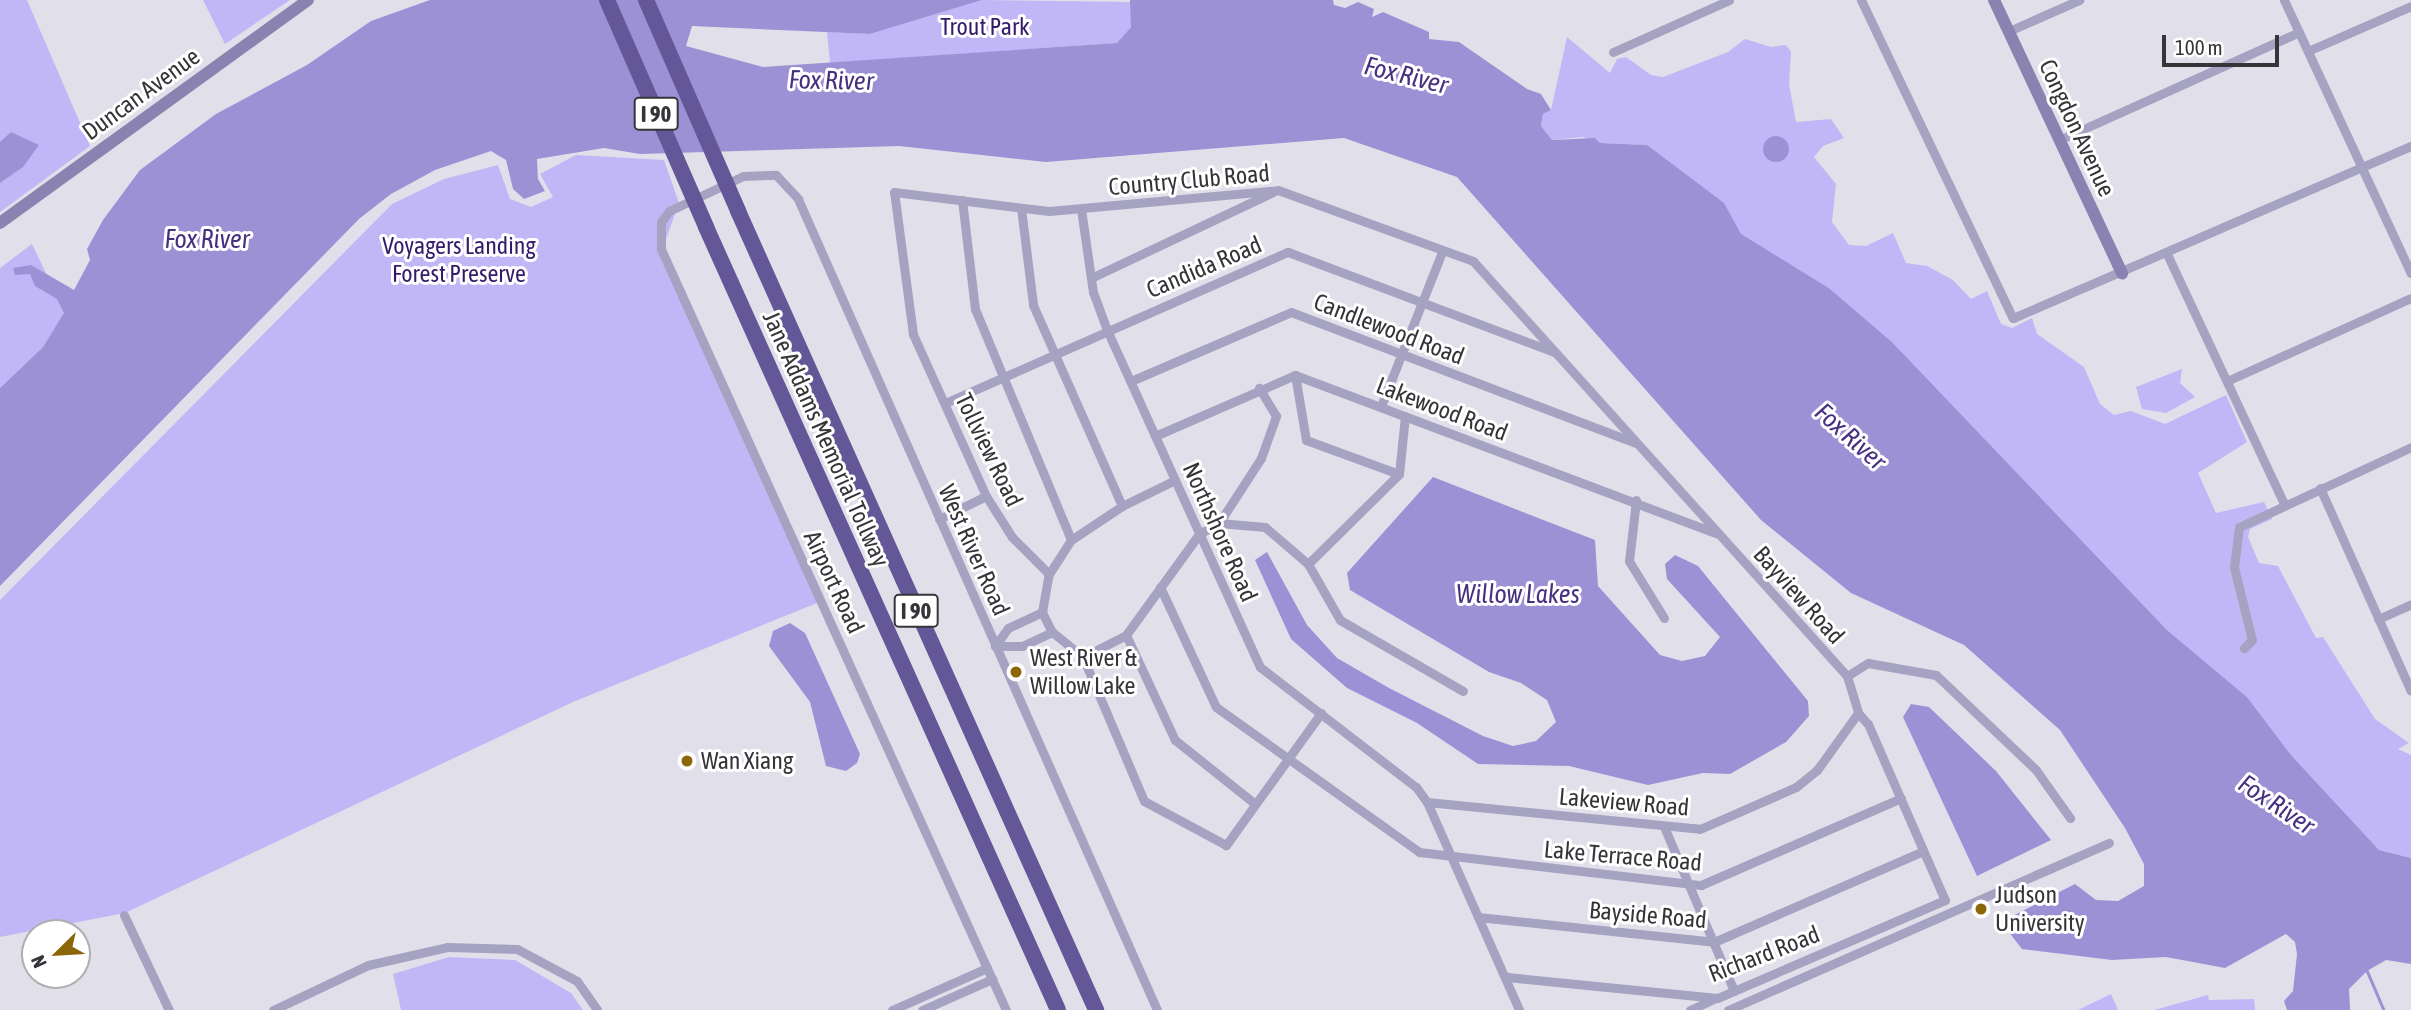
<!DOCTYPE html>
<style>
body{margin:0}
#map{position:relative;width:2411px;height:1010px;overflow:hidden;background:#e1e0ea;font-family:"Asap Condensed",sans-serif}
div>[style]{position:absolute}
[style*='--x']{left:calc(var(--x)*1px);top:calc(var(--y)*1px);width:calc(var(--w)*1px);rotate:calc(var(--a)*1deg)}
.green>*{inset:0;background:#c1b7f6}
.water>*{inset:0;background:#9d91d6}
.round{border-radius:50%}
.stream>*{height:2.5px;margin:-1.25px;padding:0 1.25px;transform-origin:1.25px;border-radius:1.25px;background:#9d91d6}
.street>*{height:9px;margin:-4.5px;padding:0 4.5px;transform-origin:4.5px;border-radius:4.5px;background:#a6a2c1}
.secondary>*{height:12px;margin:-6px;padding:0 6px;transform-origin:6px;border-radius:6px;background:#8a82b0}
.highway>*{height:16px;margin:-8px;padding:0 8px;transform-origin:8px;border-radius:8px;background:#645797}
.highway-bridge>*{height:16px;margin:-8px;padding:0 8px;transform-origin:8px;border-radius:8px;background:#645797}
.dots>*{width:19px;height:19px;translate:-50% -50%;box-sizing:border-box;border:4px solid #fff;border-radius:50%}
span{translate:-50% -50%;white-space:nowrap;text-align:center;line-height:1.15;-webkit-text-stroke:6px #fff;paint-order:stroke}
.shield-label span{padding:2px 5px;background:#fff;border:2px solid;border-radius:5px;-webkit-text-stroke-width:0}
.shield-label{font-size:23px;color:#353539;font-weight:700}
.park-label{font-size:24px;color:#341a6a}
.street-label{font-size:24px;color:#353539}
.poi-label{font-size:24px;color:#353539}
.left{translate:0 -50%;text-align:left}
.water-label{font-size:26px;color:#473081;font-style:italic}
.north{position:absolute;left:21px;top:919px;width:70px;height:70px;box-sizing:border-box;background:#fff;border:2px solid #aeaeb0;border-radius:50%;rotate:246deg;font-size:19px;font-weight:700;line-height:28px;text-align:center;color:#353539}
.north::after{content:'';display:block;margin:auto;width:24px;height:32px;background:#8c6607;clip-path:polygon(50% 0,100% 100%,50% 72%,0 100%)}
.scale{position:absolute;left:2162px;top:35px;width:117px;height:32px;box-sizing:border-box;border:4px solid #353539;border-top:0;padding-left:9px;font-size:21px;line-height:24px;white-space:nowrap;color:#353539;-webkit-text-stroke:5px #fff;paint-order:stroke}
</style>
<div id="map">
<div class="green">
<div style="clip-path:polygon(0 0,27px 0,90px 146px,0 212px)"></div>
<div style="clip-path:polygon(203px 0,290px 0,225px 44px)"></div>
<div style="clip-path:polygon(982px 0,1134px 2px,1131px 27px,1117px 43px,830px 63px,827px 32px,870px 34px)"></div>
<div style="clip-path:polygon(1567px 37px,1610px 73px,1617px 59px,1626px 57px,1651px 75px,1663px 77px,1728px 52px,1745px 39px,1771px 47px,1786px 45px,1791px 52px,1789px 84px,1796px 122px,1831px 119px,1844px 138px,1823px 146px,1814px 157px,1836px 184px,1832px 222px,1849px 245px,1866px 246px,1893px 233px,1906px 263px,1927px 266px,1953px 280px,1971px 299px,1987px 291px,2001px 324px,2012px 328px,2032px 318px,2037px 334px,2084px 367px,2100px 404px,2114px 415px,2131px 411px,2165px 424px,2226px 395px,2247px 442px,2198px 473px,2216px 513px,2264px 502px,2272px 519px,2250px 529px,2248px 537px,2259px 563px,2278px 566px,2316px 638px,2323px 637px,2375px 719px,2409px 743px,2398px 749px,2411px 755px,2411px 858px,2379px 850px,2291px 755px,2247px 697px,2167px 630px,1892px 342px,1829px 288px,1740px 234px,1732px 220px,1647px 145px,1600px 143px,1583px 137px,1552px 140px,1541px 126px,1543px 114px,1551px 110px)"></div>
<div style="clip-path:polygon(576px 155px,664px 160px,679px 203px,662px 250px,822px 601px,573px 702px,125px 913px,0 937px,0 600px,392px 204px,444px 179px,498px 165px,510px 199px,531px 207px,553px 197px,540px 174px)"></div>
<div style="clip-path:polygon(32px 244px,65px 313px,43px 347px,0 388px,0 268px)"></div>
<div style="clip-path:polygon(2182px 369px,2180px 383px,2195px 397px,2166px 413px,2142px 409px,2136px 387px)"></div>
<div style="clip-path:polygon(449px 957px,515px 960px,571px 993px,583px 1010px,401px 1010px,393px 974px)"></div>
<div style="clip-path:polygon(2111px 994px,2118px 1010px,2078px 1010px)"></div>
<div style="clip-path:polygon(2208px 995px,2209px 1000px,2254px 999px,2255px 1010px,2154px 1010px)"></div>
</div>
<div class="water">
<div style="clip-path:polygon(430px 0,982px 0,870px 34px,692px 26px,686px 46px,763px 67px,1117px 43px,1131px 27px,1130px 0,1333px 0,1334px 5px,1345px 8px,1358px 2px,1374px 9px,1372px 17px,1383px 12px,1429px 32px,1429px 39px,1459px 42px,1527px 89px,1541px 94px,1551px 110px,1543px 114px,1541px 126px,1552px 140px,1595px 138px,1600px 143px,1647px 145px,1724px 203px,1741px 234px,1829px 288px,1892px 342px,2167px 630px,2247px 697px,2291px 755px,2379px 850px,2411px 858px,2411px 964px,2386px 960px,2367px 971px,2349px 989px,2350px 1010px,2287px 1010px,2284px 1001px,2293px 991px,2297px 954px,2295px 942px,2286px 934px,2225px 968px,2166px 957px,2112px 960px,2022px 949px,2001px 922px,2075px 884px,2096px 900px,2118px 901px,2144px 886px,2144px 864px,2125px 828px,2060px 730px,1964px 645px,1851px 593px,1761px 520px,1457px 177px,1344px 138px,1046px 162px,899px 146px,640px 154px,604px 148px,537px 159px,538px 179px,545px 191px,524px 199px,513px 189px,506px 160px,491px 151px,435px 170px,391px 194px,359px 219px,0 586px,0 388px,43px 347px,64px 313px,57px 299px,35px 286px,30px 274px,15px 275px,13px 268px,31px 265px,74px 290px,90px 260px,87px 249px,103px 220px,140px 170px,216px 114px,307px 65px,371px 21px)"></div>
<div style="clip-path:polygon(11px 132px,39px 145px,23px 167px,0 183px,0 142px)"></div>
<div class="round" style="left:1763px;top:136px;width:26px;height:26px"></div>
<div style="clip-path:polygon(1433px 477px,1595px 540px,1598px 586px,1660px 655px,1682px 661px,1705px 656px,1720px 637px,1667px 579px,1665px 564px,1675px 555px,1698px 566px,1808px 701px,1809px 716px,1786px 742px,1730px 774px,1703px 773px,1648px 785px,1569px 766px,1478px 764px,1417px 723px,1347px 688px,1291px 639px,1255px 560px,1267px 552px,1307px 625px,1337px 658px,1389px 688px,1483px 736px,1513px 746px,1536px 741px,1556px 722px,1547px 700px,1521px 683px,1489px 672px,1350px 590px,1347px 573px)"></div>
<div style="clip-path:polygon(790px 623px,805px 633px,860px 754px,857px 763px,846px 771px,826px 766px,810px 702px,769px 646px,773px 631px)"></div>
<div style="clip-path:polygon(1911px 704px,1929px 707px,1996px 771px,2051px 840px,1977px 876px,1903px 717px)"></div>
</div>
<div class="stream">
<div style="--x:2366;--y:968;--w:46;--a:66.8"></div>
</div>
<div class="street">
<div style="--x:1861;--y:0;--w:352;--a:64.5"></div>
<div style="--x:2013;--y:318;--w:434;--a:-23.4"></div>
<div style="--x:2284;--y:0;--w:301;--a:65.1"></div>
<div style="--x:2009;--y:31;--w:77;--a:-23.9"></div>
<div style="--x:2308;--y:51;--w:112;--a:-23.6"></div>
<div style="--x:1613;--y:52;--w:127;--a:-24.1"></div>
<div style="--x:2059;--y:140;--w:263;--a:-24.2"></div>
<div style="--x:962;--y:200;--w:110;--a:83.2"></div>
<div style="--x:975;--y:309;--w:250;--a:67.4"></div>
<div style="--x:1021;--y:208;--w:98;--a:82.9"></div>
<div style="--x:1033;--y:305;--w:220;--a:66.1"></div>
<div style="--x:1081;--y:209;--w:84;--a:81.8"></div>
<div style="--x:1093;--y:292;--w:40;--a:69.8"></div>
<div style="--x:1107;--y:330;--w:370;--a:65.6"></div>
<div style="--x:1260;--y:667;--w:197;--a:37.6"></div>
<div style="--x:1416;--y:787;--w:19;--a:54"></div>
<div style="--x:1427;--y:802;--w:227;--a:66.1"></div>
<div style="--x:2167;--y:254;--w:276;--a:64.9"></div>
<div style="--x:1091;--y:278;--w:201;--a:-25.3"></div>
<div style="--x:1295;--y:375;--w:66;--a:80.4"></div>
<div style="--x:1306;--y:440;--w:99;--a:20.1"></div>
<div style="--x:1131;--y:381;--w:174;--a:-23.3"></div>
<div style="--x:1291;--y:312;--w:369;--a:20.8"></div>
<div style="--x:2227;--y:381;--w:202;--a:-24.3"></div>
<div style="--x:945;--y:403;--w:375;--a:-23.8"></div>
<div style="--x:1288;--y:252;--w:286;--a:20.6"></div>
<div style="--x:1381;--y:406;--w:166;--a:-68.4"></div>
<div style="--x:1155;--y:436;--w:153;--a:-23.5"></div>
<div style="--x:1295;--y:375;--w:450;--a:20.6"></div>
<div style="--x:2320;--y:488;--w:222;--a:65.9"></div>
<div style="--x:1636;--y:500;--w:61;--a:96.5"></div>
<div style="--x:1629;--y:561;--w:67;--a:58.4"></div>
<div style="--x:939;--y:519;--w:52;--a:-26.1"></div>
<div style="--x:1219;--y:523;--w:77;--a:-57.1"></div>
<div style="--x:1261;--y:458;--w:45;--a:-70.3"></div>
<div style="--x:1276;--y:416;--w:33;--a:-121"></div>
<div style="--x:1308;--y:564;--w:128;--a:-44.7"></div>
<div style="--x:1399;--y:474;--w:58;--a:-84.1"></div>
<div style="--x:1049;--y:574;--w:40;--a:-57.1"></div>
<div style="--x:1071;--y:540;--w:61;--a:-33.7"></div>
<div style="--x:1122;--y:506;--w:59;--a:-26.1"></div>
<div style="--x:1160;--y:587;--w:132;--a:65"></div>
<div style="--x:1216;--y:707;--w:249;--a:35.5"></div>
<div style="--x:1419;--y:852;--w:284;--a:6.7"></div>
<div style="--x:1701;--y:885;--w:218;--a:-23.5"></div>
<div style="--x:2378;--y:619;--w:36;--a:-24"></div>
<div style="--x:1126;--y:635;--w:116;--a:65"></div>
<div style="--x:1175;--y:740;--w:101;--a:38.6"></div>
<div style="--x:995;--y:646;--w:27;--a:0"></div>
<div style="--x:1022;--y:646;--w:33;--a:-25"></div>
<div style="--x:995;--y:646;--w:22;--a:-54"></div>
<div style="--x:1008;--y:628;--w:38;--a:-25"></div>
<div style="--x:2244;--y:648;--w:11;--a:-45"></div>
<div style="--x:2252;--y:640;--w:75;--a:-103.9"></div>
<div style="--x:2234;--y:567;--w:40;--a:-82.9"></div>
<div style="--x:2239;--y:527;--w:190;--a:-24.9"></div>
<div style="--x:1083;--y:657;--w:48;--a:-27.1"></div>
<div style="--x:1126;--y:635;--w:125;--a:-54.1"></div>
<div style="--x:1199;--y:534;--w:23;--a:-29"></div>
<div style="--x:1219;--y:523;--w:46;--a:5"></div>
<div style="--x:1265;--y:527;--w:57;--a:40.7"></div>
<div style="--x:1308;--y:564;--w:64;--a:60.3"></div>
<div style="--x:1340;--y:620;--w:142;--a:30"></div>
<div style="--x:1847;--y:676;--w:25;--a:-32"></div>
<div style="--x:1868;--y:663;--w:69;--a:10"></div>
<div style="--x:1936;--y:675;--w:138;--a:43.5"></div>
<div style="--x:2036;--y:770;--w:59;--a:54.7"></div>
<div style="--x:1321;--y:713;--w:163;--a:125.7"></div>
<div style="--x:1226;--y:845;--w:93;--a:-151.8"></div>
<div style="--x:1144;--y:801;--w:156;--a:-113"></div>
<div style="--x:1083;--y:657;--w:40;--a:-141"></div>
<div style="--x:1052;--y:632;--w:22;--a:-117"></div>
<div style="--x:1042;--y:612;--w:39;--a:-80"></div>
<div style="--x:1049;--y:574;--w:52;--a:-135"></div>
<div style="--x:1012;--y:537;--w:49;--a:-122.4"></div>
<div style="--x:986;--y:496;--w:178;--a:-114.3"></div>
<div style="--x:913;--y:334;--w:143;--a:-97.6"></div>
<div style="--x:894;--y:192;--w:156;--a:7"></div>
<div style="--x:1049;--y:211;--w:230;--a:-5.2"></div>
<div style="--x:1278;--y:190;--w:208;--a:20"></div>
<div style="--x:1473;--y:261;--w:559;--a:47.97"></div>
<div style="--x:1847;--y:676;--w:39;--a:73"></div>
<div style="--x:1858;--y:713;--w:15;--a:48"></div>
<div style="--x:1868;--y:724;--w:192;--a:66.4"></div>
<div style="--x:1945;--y:900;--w:248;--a:156.7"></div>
<div style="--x:1717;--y:998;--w:213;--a:-174.3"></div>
<div style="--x:1427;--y:802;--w:274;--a:5.6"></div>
<div style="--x:1700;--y:829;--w:105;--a:-23.6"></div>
<div style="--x:1796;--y:787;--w:27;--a:-39"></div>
<div style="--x:1817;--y:770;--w:70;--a:-54.3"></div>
<div style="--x:1665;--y:829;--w:176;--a:66.9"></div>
<div style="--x:124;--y:915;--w:105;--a:64.7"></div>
<div style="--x:1478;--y:917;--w:237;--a:6"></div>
<div style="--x:1714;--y:942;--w:228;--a:-23.5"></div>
<div style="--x:273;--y:1010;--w:105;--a:-25.3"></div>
<div style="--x:368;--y:965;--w:81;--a:-12.8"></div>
<div style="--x:447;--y:947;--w:70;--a:1.6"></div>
<div style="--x:517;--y:949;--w:68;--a:28.1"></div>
<div style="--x:577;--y:981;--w:35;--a:55"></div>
<div style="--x:892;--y:1010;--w:104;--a:-23.9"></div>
<div style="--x:922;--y:1010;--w:77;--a:-23.9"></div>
<div style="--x:1006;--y:1010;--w:836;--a:-114.39"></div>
<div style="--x:661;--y:249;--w:27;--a:-90"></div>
<div style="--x:661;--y:222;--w:14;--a:-54"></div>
<div style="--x:669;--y:211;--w:82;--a:-25.3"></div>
<div style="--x:743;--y:176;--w:33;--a:-2"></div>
<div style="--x:776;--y:175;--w:33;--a:47"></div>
<div style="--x:798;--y:199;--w:887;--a:66.12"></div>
<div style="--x:1690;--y:1010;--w:29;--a:-25"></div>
<div style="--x:1728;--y:1010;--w:416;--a:-23.7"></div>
</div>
<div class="secondary">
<div style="--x:1994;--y:0;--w:302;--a:64.9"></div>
<div style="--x:0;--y:223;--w:380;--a:-35.9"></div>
</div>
<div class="highway">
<div style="--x:738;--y:211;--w:876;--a:65.86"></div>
<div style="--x:706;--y:227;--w:858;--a:65.79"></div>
</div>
<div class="highway-bridge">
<div style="--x:607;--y:0;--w:248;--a:66.4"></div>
<div style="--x:646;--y:0;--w:230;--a:66.4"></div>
</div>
<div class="dots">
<div style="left:1016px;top:672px;background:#8c6607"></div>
<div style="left:687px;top:761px;background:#8c6607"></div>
<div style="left:1981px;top:909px;background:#8c6607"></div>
</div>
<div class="shield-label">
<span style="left:656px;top:114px">I 90</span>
<span style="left:916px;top:611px">I 90</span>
</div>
<div class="park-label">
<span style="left:985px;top:27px">Trout Park</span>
<span style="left:459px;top:260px">Voyagers Landing<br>Forest Preserve</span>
</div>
<div class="street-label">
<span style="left:141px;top:94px;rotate:-36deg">Duncan Avenue</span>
<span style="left:2077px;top:128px;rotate:65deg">Congdon Avenue</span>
<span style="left:1189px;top:180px;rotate:-5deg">Country Club Road</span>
<span style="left:1204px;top:267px;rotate:-23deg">Candida Road</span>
<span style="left:1389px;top:329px;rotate:21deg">Candlewood Road</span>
<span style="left:1442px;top:409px;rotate:21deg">Lakewood Road</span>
<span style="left:826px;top:439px;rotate:66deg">Jane Addams Memorial Tollway</span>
<span style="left:989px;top:450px;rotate:64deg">Tollview Road</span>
<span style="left:1220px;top:532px;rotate:66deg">Northshore Road</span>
<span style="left:974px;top:550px;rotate:66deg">West River Road</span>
<span style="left:834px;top:582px;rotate:65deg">Airport Road</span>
<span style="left:1799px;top:595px;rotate:48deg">Bayview Road</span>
<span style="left:1624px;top:802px;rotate:5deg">Lakeview Road</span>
<span style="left:1623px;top:856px;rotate:5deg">Lake Terrace Road</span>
<span style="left:1648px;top:915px;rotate:5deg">Bayside Road</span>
<span style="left:1764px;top:954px;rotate:-21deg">Richard Road</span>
</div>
<div class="poi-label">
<span class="left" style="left:1030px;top:672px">West River &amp;<br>Willow Lake</span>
<span class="left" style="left:701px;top:761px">Wan Xiang</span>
<span class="left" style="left:1995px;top:909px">Judson<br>University</span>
</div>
<div class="water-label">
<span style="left:1406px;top:76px;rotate:14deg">Fox River</span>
<span style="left:831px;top:81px;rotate:1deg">Fox River</span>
<span style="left:207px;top:240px">Fox River</span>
<span style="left:1850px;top:437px;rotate:42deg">Fox River</span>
<span style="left:1518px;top:595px">Willow Lakes</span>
<span style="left:2276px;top:805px;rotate:34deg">Fox River</span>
</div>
<div class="north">N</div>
<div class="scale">100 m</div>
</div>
